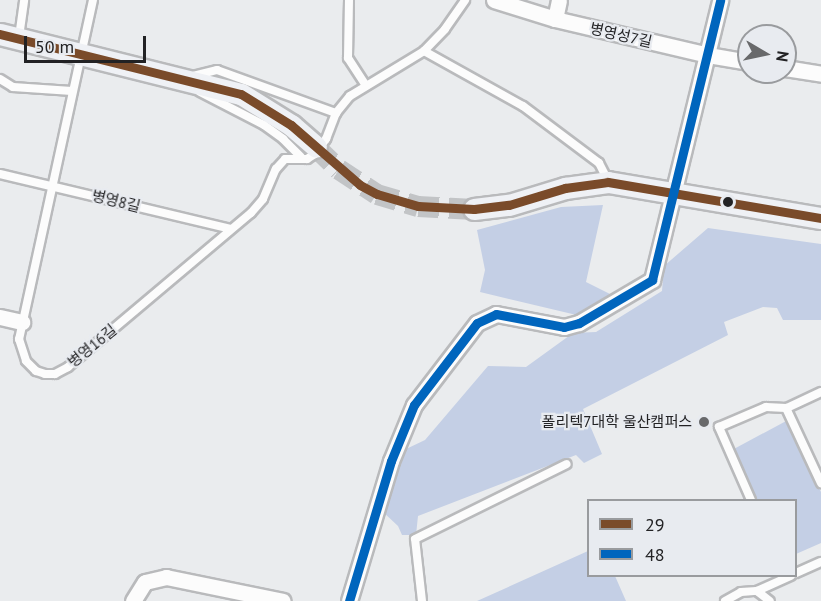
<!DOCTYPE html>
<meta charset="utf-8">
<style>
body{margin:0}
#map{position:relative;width:821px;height:601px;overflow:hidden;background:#eaecee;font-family:"PT Sans","Noto Sans KR",sans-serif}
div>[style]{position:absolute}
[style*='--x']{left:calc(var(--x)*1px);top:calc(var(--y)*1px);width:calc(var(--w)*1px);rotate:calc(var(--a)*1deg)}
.green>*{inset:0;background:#c4cfe5}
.secondary-tunnel>*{height:21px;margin-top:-10.5px;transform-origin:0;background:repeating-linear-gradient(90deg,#c2c4c6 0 21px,transparent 0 31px)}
.roads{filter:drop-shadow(2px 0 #b9babc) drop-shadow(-2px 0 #b9babc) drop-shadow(0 2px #b9babc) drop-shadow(0 -2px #b9babc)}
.lane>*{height:8px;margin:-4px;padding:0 4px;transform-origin:4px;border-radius:4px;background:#fcfcfc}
.street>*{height:15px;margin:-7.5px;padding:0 7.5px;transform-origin:7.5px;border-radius:7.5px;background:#fcfcfc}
.secondary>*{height:21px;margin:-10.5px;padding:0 10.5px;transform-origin:10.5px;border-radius:10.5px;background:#eff1f5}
.bus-1>*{height:9px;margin:-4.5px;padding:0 4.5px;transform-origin:4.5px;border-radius:4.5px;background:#7a4b2a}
.bus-2>*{height:9px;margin:-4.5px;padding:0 4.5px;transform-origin:4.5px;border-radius:4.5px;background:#0065bd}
.dots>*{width:16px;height:16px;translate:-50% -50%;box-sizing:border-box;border:3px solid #e8ebf0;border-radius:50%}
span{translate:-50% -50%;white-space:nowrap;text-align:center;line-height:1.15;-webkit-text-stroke:4.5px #e8ebf0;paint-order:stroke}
.street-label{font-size:15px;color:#222224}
.poi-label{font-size:15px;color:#222224}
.right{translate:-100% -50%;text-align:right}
.legend{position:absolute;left:587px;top:499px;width:210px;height:78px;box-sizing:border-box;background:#e8ebf0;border:2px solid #999b9e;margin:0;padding:8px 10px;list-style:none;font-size:18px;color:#222224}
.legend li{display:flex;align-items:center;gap:12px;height:30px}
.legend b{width:30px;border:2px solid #999b9e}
.north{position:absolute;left:737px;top:24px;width:60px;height:60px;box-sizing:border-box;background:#e8ebf0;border:2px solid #999b9e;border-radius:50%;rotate:99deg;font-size:16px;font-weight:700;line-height:24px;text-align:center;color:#222224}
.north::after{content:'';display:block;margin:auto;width:21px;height:27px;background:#68696b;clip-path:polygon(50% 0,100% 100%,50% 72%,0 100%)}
.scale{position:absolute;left:24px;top:36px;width:122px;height:27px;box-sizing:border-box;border:3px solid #222224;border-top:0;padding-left:8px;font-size:18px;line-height:21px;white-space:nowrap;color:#222224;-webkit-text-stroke:4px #e8ebf0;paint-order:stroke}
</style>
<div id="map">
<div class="green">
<div style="clip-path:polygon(603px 205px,586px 282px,618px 298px,585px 317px,480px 292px,485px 270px,477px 230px,561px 207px)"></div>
<div style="clip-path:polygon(708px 228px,821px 244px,821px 320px,783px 320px,777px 308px,763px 307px,724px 322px,728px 335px,583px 409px,602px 454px,584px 463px,576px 455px,418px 516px,416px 535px,402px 535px,398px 526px,382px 511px,394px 468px,404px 450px,425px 440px,488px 366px,526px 367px,573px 333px,596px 332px,662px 291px,664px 266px)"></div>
<div style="clip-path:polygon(788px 420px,821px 492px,821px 543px,796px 554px,796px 500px,754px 500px,732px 450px)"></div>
<div style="clip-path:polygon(588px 551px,588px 576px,615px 576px,626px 601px,477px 601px)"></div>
</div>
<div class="secondary-tunnel">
<div style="--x:316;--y:147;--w:32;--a:44"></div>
<div style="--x:339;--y:169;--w:45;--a:33.3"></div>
<div style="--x:377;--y:194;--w:43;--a:16.3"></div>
<div style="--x:418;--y:206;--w:56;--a:3.1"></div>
</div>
<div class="roads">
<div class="lane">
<div style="--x:93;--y:0;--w:347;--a:102.3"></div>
<div style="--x:19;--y:339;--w:23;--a:72"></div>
<div style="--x:26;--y:361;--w:14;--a:45"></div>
<div style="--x:36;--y:371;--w:9;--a:18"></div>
<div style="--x:45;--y:374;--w:10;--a:0"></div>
<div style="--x:55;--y:374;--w:15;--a:-28"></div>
<div style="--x:68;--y:367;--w:239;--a:-40.1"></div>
<div style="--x:251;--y:213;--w:18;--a:-49"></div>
<div style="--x:263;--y:199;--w:33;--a:-67"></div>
<div style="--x:276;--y:169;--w:13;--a:-48"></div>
<div style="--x:285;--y:159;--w:22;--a:0"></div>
<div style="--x:307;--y:159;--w:9;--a:-32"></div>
<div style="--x:315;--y:154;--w:19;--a:-54"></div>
<div style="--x:326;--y:139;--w:28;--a:-69"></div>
<div style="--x:336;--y:113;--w:22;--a:-51"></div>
<div style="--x:350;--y:96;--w:87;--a:-31.3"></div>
<div style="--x:424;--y:51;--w:30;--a:-46"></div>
<div style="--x:445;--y:29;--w:35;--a:-55"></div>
<div style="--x:349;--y:0;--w:58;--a:91"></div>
<div style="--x:348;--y:58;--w:33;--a:57"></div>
<div style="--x:19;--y:37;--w:37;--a:-82"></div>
<div style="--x:424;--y:51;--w:113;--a:29.1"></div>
<div style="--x:523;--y:106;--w:95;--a:36.9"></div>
<div style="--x:599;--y:163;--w:20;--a:63"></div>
<div style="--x:193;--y:76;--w:25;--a:-14"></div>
<div style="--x:217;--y:70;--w:127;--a:19.9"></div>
<div style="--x:0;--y:79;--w:15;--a:32"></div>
<div style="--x:13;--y:87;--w:59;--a:3.9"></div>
<div style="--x:200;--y:92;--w:72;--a:27.3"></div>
<div style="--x:264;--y:125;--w:24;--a:36"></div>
<div style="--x:283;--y:139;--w:25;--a:45"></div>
<div style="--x:0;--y:174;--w:237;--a:13.4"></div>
<div style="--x:821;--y:392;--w:38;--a:155"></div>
<div style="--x:786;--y:408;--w:83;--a:65"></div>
<div style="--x:751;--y:500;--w:80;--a:-113.7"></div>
<div style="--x:719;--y:427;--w:51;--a:-23.1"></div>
<div style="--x:766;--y:407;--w:20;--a:3"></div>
<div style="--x:796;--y:573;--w:27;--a:-24"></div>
<div style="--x:757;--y:591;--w:37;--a:-24"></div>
<div style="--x:422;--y:601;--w:62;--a:-96.4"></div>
<div style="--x:415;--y:539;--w:169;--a:-26.3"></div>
<div style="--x:725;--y:601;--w:18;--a:-29"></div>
<div style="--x:741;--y:592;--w:16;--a:-4"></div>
<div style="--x:757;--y:591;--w:16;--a:38"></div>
</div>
<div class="street">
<div style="--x:494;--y:0;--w:64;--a:17.3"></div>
<div style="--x:555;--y:19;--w:157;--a:13.2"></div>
<div style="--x:708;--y:55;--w:42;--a:9.7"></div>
<div style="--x:555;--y:19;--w:19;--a:-78"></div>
<div style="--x:785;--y:68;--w:36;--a:9"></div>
<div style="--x:0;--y:317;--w:23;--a:13"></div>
<div style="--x:133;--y:601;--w:22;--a:-58"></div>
<div style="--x:145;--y:582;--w:22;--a:-13"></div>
<div style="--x:166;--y:577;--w:119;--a:11.6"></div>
<div style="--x:349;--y:601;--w:146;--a:-73.3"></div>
<div style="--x:391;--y:461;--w:61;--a:-67.7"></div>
<div style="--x:414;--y:405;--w:103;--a:-52.5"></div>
<div style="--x:477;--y:323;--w:21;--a:-25"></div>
<div style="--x:496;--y:314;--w:69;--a:10.8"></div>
<div style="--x:564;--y:327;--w:16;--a:-15"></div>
<div style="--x:579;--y:323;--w:85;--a:-30.5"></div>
<div style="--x:652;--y:280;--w:288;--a:-76.3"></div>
</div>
<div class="secondary">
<div style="--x:0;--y:34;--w:248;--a:14"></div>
<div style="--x:241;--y:94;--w:59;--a:31.8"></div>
<div style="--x:291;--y:125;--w:33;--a:41"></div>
<div style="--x:474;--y:209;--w:35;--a:-7"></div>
<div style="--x:509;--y:205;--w:59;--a:-16.9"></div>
<div style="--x:565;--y:188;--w:43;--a:-7.9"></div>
<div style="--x:608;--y:182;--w:216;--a:9.6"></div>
</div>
</div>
<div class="bus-1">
<div style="--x:0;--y:34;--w:248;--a:14"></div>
<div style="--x:241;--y:94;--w:59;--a:31.8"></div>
<div style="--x:291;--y:125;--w:91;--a:41"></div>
<div style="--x:360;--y:185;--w:19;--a:28"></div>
<div style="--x:377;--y:194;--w:43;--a:16.3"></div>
<div style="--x:418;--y:206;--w:56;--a:3.1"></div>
<div style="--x:474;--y:209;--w:35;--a:-7"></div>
<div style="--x:509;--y:205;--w:59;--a:-16.9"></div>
<div style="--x:565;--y:188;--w:43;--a:-7.9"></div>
<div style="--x:608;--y:182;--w:216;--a:9.6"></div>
</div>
<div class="bus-2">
<div style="--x:349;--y:601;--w:146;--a:-73.3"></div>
<div style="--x:391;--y:461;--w:61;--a:-67.7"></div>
<div style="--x:414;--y:405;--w:103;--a:-52.5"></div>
<div style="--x:477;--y:323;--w:21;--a:-25"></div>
<div style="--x:496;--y:314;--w:69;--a:10.8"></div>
<div style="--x:564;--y:327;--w:16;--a:-15"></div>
<div style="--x:579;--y:323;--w:85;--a:-30.5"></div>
<div style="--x:652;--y:280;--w:288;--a:-76.3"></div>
</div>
<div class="dots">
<div style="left:728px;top:202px;background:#222224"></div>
<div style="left:704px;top:422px;background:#68696b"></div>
</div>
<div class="street-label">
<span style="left:621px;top:35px;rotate:13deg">병영성7길</span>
<span style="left:116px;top:201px;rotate:14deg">병영8길</span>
<span style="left:92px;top:346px;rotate:-39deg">병영16길</span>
</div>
<div class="poi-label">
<span class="right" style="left:692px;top:422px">폴리텍7대학 울산캠퍼스</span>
</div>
<ul class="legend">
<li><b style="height:8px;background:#7a4b2a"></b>29</li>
<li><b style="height:8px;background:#0065bd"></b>48</li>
</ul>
<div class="north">N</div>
<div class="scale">50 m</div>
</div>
